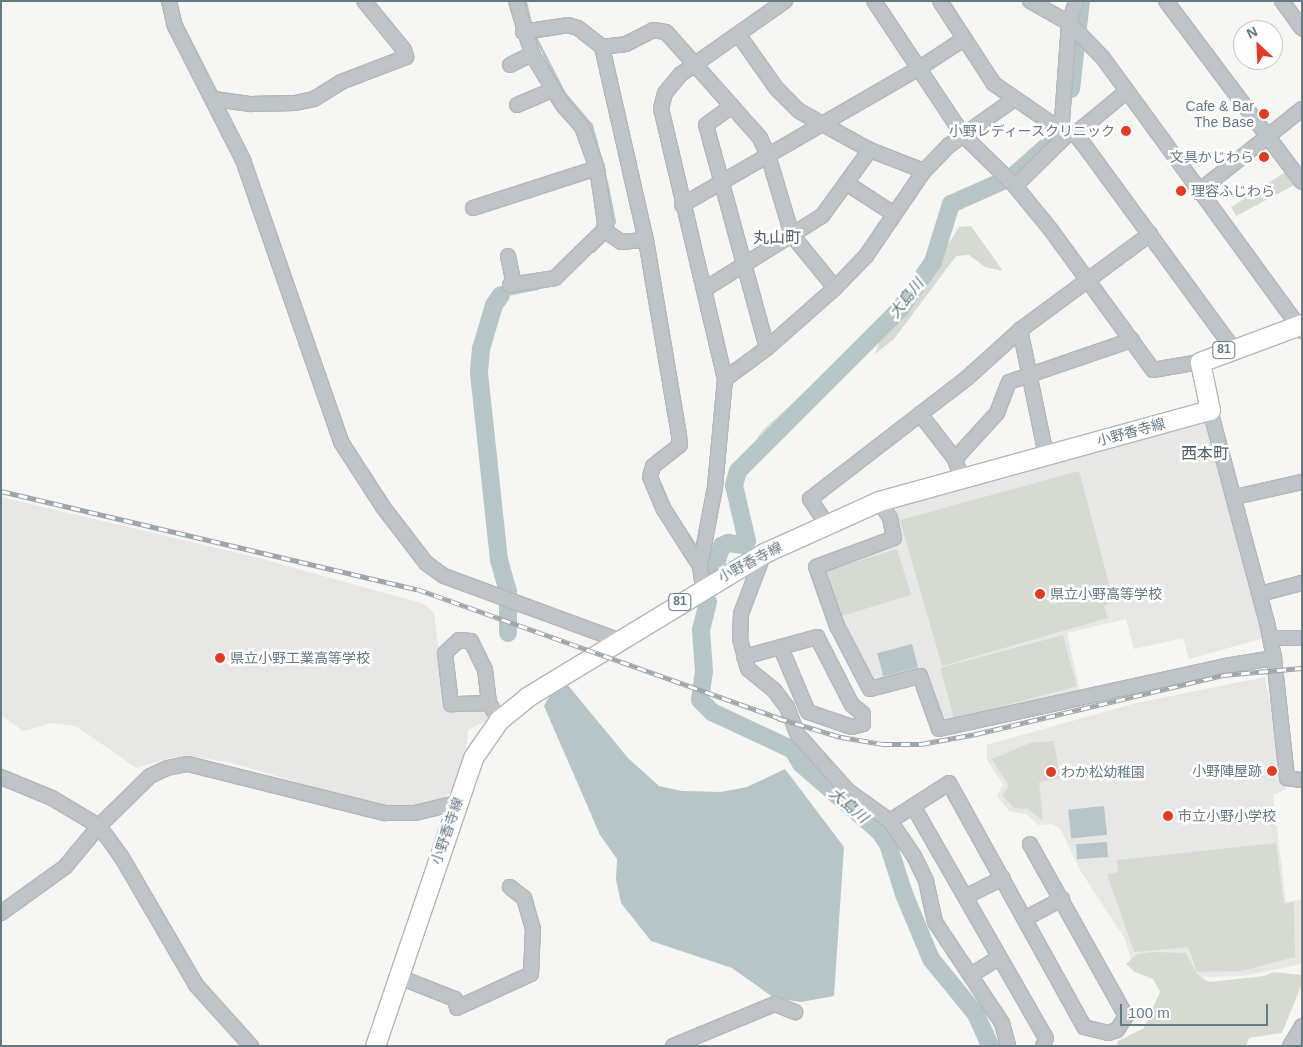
<!DOCTYPE html>
<meta charset="utf-8">
<style>
body{margin:0}
#map{position:relative;width:1303px;height:1047px;overflow:hidden;background:#f6f6f2;font-family:Helvetica,"Noto Sans JP",sans-serif}
div>[style]{position:absolute}
[style*='--x']{left:calc(var(--x)*1px);top:calc(var(--y)*1px);width:calc(var(--w)*1px);rotate:calc(var(--a)*1deg)}
.built>*{inset:0;background:#e7e7e6}
.green>*{inset:0;background:#d6dbd1;transform-origin:0 0}
.water>*{inset:0;background:#b6c5c8;transform-origin:0 0}
.stream>*{height:3px;margin:-1.5px;padding:0 1.5px;transform-origin:1.5px;border-radius:1.5px;background:#b6c5c8}
.river>*{height:18px;margin:-9px;padding:0 9px;transform-origin:9px;border-radius:9px;background:#b6c5c8}
.roads{filter:drop-shadow(1px 0 #b2b8bb) drop-shadow(-1px 0 #b2b8bb) drop-shadow(0 1px #b2b8bb) drop-shadow(0 -1px #b2b8bb)}
.minor>*{height:14px;margin:-7px;padding:0 7px;transform-origin:7px;border-radius:7px;background:#bec4c7}
.major>*{height:19px;margin:-9.5px;padding:0 9.5px;transform-origin:9.5px;border-radius:9.5px;background:#fff}
.rail>*{height:5px;margin-top:-2.5px;transform-origin:0;background:repeating-linear-gradient(90deg,#fff 0 9px,#9da7ab 0 18px);box-sizing:border-box;border-block:1px solid #9da7ab}
.dots>*{width:14px;height:14px;translate:-50% -50%;box-sizing:border-box;border:2px solid #fff;border-radius:50%}
span{translate:-50% -50%;white-space:nowrap;text-align:center;line-height:1.15;-webkit-text-stroke:5px #fff;paint-order:stroke}
.shield-label span{padding:1px 4px;background:#fff;border:1px solid;border-radius:4px;-webkit-text-stroke-width:0}
.shield-label{font-size:12px;color:#647a84;font-weight:700}
.poi-label{font-size:14px;color:#647a84}
.right{translate:-100% -50%;text-align:right}
.left{translate:0 -50%;text-align:left}
.street-label{font-size:14px;color:#647a84}
.water-label{font-size:15px;color:#5a767a;font-style:italic}
.quarter-label{font-size:16px;color:#526269}
.frame{position:absolute;inset:0;border:2px solid #647a84;pointer-events:none}
.north{position:absolute;left:1233px;top:20px;width:50px;height:50px;box-sizing:border-box;background:#fff;border:1px solid #c1cace;border-radius:50%;rotate:335deg;font-size:14px;font-weight:700;line-height:20px;text-align:center;color:#647a84}
.north::after{content:'';display:block;margin:auto;width:18px;height:22px;background:#ea371f;clip-path:polygon(50% 0,100% 100%,50% 72%,0 100%)}
.scale{position:absolute;left:1120px;top:1004px;width:148px;height:22px;box-sizing:border-box;border:2px solid #647a84;border-top:0;padding-left:6px;font-size:15px;line-height:18px;white-space:nowrap;color:#647a84;-webkit-text-stroke:4px #fff;paint-order:stroke}
</style>
<div id="map">
<div class="built">
<div style="clip-path:polygon(1197px 418px,1205px 423px,1264px 638px,1189px 659px,1183px 638px,1134px 649px,1126px 619px,1067px 633px,1081px 695px,951px 724px,942px 721px,921px 672px,871px 686px,818px 570px,898px 542px,886px 504px)"></div>
<div style="clip-path:polygon(1px 497px,259px 558px,424px 604px,434px 612px,445px 705px,484px 707px,490px 719px,468px 730px,465px 760px,451px 792px,440px 800px,418px 807px,374px 805px,232px 763px,196px 757px,170px 758px,136px 768px,76px 726px,52px 723px,23px 731px,1px 715px)"></div>
<div style="clip-path:polygon(1265px 677px,1286px 789px,1273px 795px,1286px 902px,1302px 899px,1301px 964px,1243px 976px,1196px 977px,1131px 960px,1125px 939px,1080px 870px,1060px 828px,1052px 824px,1038px 825px,1026px 814px,1009px 811px,997px 796px,1003px 784px,987px 760px,987px 745px,1136px 703px)"></div>
</div>
<div class="green">
<div style="clip-path:polygon(1289px 170px,1298px 183px,1236px 216px,1231px 207px)"></div>
<div style="clip-path:polygon(971px 226px,1003px 271px,985px 267px,969px 255px,956px 256px,894px 339px,875px 354px,881px 338px,912px 303px,959px 227px)"></div>
<div style="clip-path:polygon(836px 363px,815px 391px,756px 450px,754px 443px,762px 431px)"></div>
<div style="clip-path:polygon(1079px 471px,1114px 602px,1104px 606px,1108px 618px,942px 666px,900px 520px)"></div>
<div style="left:897px;top:549px;width:48px;height:76px;rotate:73deg"></div>
<div style="left:1063px;top:635px;width:53px;height:127px;rotate:75deg"></div>
<div style="clip-path:polygon(1054px 741px,1060px 778px,1039px 782px,1043px 821px,1028px 809px,1014px 808px,1002px 795px,1009px 786px,992px 759px,1030px 743px)"></div>
<div style="clip-path:polygon(1276px 843px,1284px 904px,1294px 902px,1295px 957px,1241px 971px,1197px 972px,1188px 947px,1134px 952px,1107px 874px,1118px 872px,1117px 860px)"></div>
<div style="clip-path:polygon(1153px 952px,1186px 953px,1197px 974px,1209px 982px,1264px 976px,1274px 972px,1302px 975px,1302px 984px,1282px 1033px,1249px 1038px,1246px 1046px,1117px 1046px,1118px 1041px,1144px 1028px,1160px 992px,1153px 979px,1135px 972px,1126px 964px,1137px 954px)"></div>
</div>
<div class="water">
<div style="left:912px;top:644px;width:24px;height:36px;rotate:75deg"></div>
<div style="clip-path:polygon(567px 684px,628px 758px,659px 786px,682px 791px,721px 792px,747px 787px,785px 769px,844px 847px,834px 996px,801px 1002px,774px 998px,732px 968px,651px 941px,621px 903px,616px 879px,617px 859px,600px 835px,544px 706px,550px 695px)"></div>
<div style="left:1104px;top:806px;width:29px;height:36px;rotate:84deg"></div>
<div style="left:1107px;top:842px;width:15px;height:31px;rotate:86deg"></div>
</div>
<div class="stream">
<div style="--x:525;--y:1;--w:23;--a:77"></div>
<div style="--x:533;--y:33;--w:68;--a:62.7"></div>
<div style="--x:564;--y:93;--w:42;--a:49.8"></div>
<div style="--x:591;--y:125;--w:45;--a:74.4"></div>
<div style="--x:606;--y:181;--w:41;--a:78.7"></div>
<div style="--x:614;--y:221;--w:10;--a:107"></div>
<div style="--x:593;--y:251;--w:21;--a:-45"></div>
<div style="--x:501;--y:295;--w:37;--a:-11"></div>
</div>
<div class="river">
<div style="--x:1071;--y:89;--w:89;--a:-83.5"></div>
<div style="--x:501;--y:295;--w:12;--a:125"></div>
<div style="--x:494;--y:305;--w:46;--a:106.5"></div>
<div style="--x:481;--y:349;--w:24;--a:95"></div>
<div style="--x:479;--y:373;--w:188;--a:83.9"></div>
<div style="--x:499;--y:560;--w:33;--a:74"></div>
<div style="--x:508;--y:592;--w:41;--a:90"></div>
<div style="--x:712;--y:576;--w:32;--a:-72"></div>
<div style="--x:722;--y:546;--w:7;--a:-27"></div>
<div style="--x:728;--y:543;--w:16;--a:7"></div>
<div style="--x:744;--y:545;--w:5;--a:-53"></div>
<div style="--x:747;--y:541;--w:57;--a:-103.1"></div>
<div style="--x:734;--y:485;--w:15;--a:-74"></div>
<div style="--x:738;--y:471;--w:229;--a:-45"></div>
<div style="--x:900;--y:309;--w:57;--a:-54.9"></div>
<div style="--x:933;--y:262;--w:61;--a:-72.8"></div>
<div style="--x:951;--y:204;--w:67;--a:-23.9"></div>
<div style="--x:1012;--y:177;--w:60;--a:-41.6"></div>
<div style="--x:708;--y:602;--w:29;--a:104"></div>
<div style="--x:701;--y:630;--w:41;--a:85.8"></div>
<div style="--x:704;--y:671;--w:29;--a:98"></div>
<div style="--x:700;--y:700;--w:17;--a:45"></div>
<div style="--x:712;--y:712;--w:89;--a:25.1"></div>
<div style="--x:793;--y:750;--w:16;--a:60"></div>
<div style="--x:801;--y:764;--w:103;--a:40.7"></div>
<div style="--x:879;--y:831;--w:16;--a:55"></div>
<div style="--x:888;--y:844;--w:52;--a:72.3"></div>
<div style="--x:904;--y:894;--w:70;--a:67.4"></div>
<div style="--x:931;--y:959;--w:71;--a:50.7"></div>
<div style="--x:976;--y:1014;--w:35;--a:66"></div>
</div>
<div class="roads">
<div class="minor">
<div style="--x:169;--y:1;--w:26;--a:77"></div>
<div style="--x:175;--y:26;--w:150;--a:63.1"></div>
<div style="--x:243;--y:160;--w:299;--a:70.8"></div>
<div style="--x:341;--y:442;--w:77;--a:57.1"></div>
<div style="--x:383;--y:507;--w:71;--a:52.5"></div>
<div style="--x:426;--y:563;--w:22;--a:36"></div>
<div style="--x:444;--y:576;--w:185;--a:20.2"></div>
<div style="--x:874;--y:1;--w:161;--a:56.4"></div>
<div style="--x:963;--y:135;--w:73;--a:44.4"></div>
<div style="--x:1015;--y:186;--w:57;--a:50.7"></div>
<div style="--x:1051;--y:230;--w:173;--a:53.9"></div>
<div style="--x:1153;--y:370;--w:48;--a:-9.7"></div>
<div style="--x:940;--y:1;--w:99;--a:57"></div>
<div style="--x:994;--y:84;--w:78;--a:34.5"></div>
<div style="--x:1058;--y:128;--w:18;--a:19"></div>
<div style="--x:1075;--y:134;--w:19;--a:51"></div>
<div style="--x:1087;--y:149;--w:245;--a:53.8"></div>
<div style="--x:1030;--y:1;--w:45;--a:29.4"></div>
<div style="--x:1069;--y:23;--w:49;--a:45.8"></div>
<div style="--x:1103;--y:58;--w:338;--a:53.9"></div>
<div style="--x:1166;--y:1;--w:226;--a:53.1"></div>
<div style="--x:1282;--y:1;--w:34;--a:54"></div>
<div style="--x:523;--y:32;--w:46;--a:-8.8"></div>
<div style="--x:568;--y:25;--w:10;--a:17"></div>
<div style="--x:578;--y:28;--w:31;--a:38"></div>
<div style="--x:602;--y:47;--w:24;--a:-7"></div>
<div style="--x:626;--y:44;--w:30;--a:-27"></div>
<div style="--x:653;--y:30;--w:13;--a:9"></div>
<div style="--x:666;--y:32;--w:142;--a:48.4"></div>
<div style="--x:760;--y:138;--w:19;--a:65"></div>
<div style="--x:768;--y:155;--w:84;--a:73.3"></div>
<div style="--x:792;--y:235;--w:68;--a:50.9"></div>
<div style="--x:738;--y:34;--w:67;--a:54.7"></div>
<div style="--x:777;--y:89;--w:31;--a:45"></div>
<div style="--x:799;--y:111;--w:81;--a:28.8"></div>
<div style="--x:870;--y:150;--w:58;--a:21.3"></div>
<div style="--x:602;--y:47;--w:198;--a:77.2"></div>
<div style="--x:646;--y:240;--w:199;--a:80.4"></div>
<div style="--x:679;--y:436;--w:9;--a:84"></div>
<div style="--x:680;--y:445;--w:34;--a:142"></div>
<div style="--x:653;--y:466;--w:11;--a:105"></div>
<div style="--x:650;--y:477;--w:34;--a:67"></div>
<div style="--x:663;--y:508;--w:69;--a:57.5"></div>
<div style="--x:510;--y:65;--w:25;--a:-27"></div>
<div style="--x:214;--y:99;--w:37;--a:8"></div>
<div style="--x:251;--y:104;--w:44;--a:-1.3"></div>
<div style="--x:295;--y:103;--w:19;--a:-12"></div>
<div style="--x:314;--y:99;--w:32;--a:-32"></div>
<div style="--x:341;--y:82;--w:70;--a:-21"></div>
<div style="--x:406;--y:57;--w:7;--a:-106"></div>
<div style="--x:404;--y:50;--w:63;--a:-129.2"></div>
<div style="--x:517;--y:105;--w:38;--a:-23"></div>
<div style="--x:732;--y:106;--w:32;--a:144"></div>
<div style="--x:706;--y:125;--w:231;--a:74.7"></div>
<div style="--x:1058;--y:128;--w:8;--a:-60"></div>
<div style="--x:1062;--y:121;--w:98;--a:-85.9"></div>
<div style="--x:1069;--y:23;--w:23;--a:-72"></div>
<div style="--x:1075;--y:134;--w:67;--a:-39.6"></div>
<div style="--x:846;--y:183;--w:57;--a:32.9"></div>
<div style="--x:1015;--y:186;--w:77;--a:-44.5"></div>
<div style="--x:1198;--y:192;--w:133;--a:-38.6"></div>
<div style="--x:682;--y:205;--w:272;--a:-30"></div>
<div style="--x:918;--y:69;--w:55;--a:-33.1"></div>
<div style="--x:473;--y:208;--w:130;--a:-17.9"></div>
<div style="--x:604;--y:230;--w:21;--a:35"></div>
<div style="--x:621;--y:242;--w:25;--a:-5"></div>
<div style="--x:508;--y:256;--w:29;--a:78"></div>
<div style="--x:510;--y:285;--w:46;--a:-8.8"></div>
<div style="--x:555;--y:278;--w:69;--a:-44.4"></div>
<div style="--x:604;--y:230;--w:7;--a:-82"></div>
<div style="--x:605;--y:223;--w:56;--a:-98.3"></div>
<div style="--x:597;--y:168;--w:44;--a:-110.1"></div>
<div style="--x:582;--y:127;--w:30;--a:-131"></div>
<div style="--x:562;--y:104;--w:58;--a:-121"></div>
<div style="--x:532;--y:54;--w:55;--a:-106.8"></div>
<div style="--x:705;--y:289;--w:138;--a:-32"></div>
<div style="--x:822;--y:216;--w:82;--a:-54"></div>
<div style="--x:725;--y:379;--w:52;--a:-36.4"></div>
<div style="--x:767;--y:348;--w:91;--a:-41.4"></div>
<div style="--x:835;--y:288;--w:45;--a:-45.9"></div>
<div style="--x:866;--y:256;--w:103;--a:-55.7"></div>
<div style="--x:924;--y:171;--w:35;--a:-46"></div>
<div style="--x:948;--y:146;--w:80;--a:-35.3"></div>
<div style="--x:1210;--y:410;--w:220;--a:75"></div>
<div style="--x:1267;--y:622;--w:37;--a:79"></div>
<div style="--x:1274;--y:658;--w:121;--a:83.8"></div>
<div style="--x:1287;--y:778;--w:15;--a:8"></div>
<div style="--x:920;--y:414;--w:57;--a:52.1"></div>
<div style="--x:955;--y:459;--w:20;--a:72"></div>
<div style="--x:1046;--y:455;--w:128;--a:-101.7"></div>
<div style="--x:1020;--y:330;--w:162;--a:-36.4"></div>
<div style="--x:955;--y:459;--w:62;--a:-47.6"></div>
<div style="--x:997;--y:413;--w:33;--a:-69"></div>
<div style="--x:1009;--y:382;--w:130;--a:-18.9"></div>
<div style="--x:1235;--y:497;--w:69;--a:-12.6"></div>
<div style="--x:879;--y:501;--w:20;--a:57"></div>
<div style="--x:890;--y:518;--w:20;--a:79"></div>
<div style="--x:894;--y:538;--w:83;--a:159.6"></div>
<div style="--x:816;--y:567;--w:63;--a:70.4"></div>
<div style="--x:837;--y:626;--w:71;--a:62.4"></div>
<div style="--x:870;--y:689;--w:52;--a:-14.6"></div>
<div style="--x:920;--y:676;--w:56;--a:70.3"></div>
<div style="--x:939;--y:729;--w:293;--a:-12.4"></div>
<div style="--x:1225;--y:666;--w:50;--a:-9.3"></div>
<div style="--x:826;--y:523;--w:29;--a:-124"></div>
<div style="--x:810;--y:499;--w:197;--a:-37.6"></div>
<div style="--x:966;--y:379;--w:73;--a:-42.2"></div>
<div style="--x:764;--y:553;--w:65;--a:110.7"></div>
<div style="--x:741;--y:614;--w:25;--a:92"></div>
<div style="--x:740;--y:639;--w:31;--a:75"></div>
<div style="--x:748;--y:669;--w:33;--a:39"></div>
<div style="--x:774;--y:690;--w:21;--a:53"></div>
<div style="--x:787;--y:707;--w:30;--a:69"></div>
<div style="--x:798;--y:735;--w:75;--a:48.2"></div>
<div style="--x:848;--y:791;--w:52;--a:35.5"></div>
<div style="--x:890;--y:821;--w:42;--a:55.6"></div>
<div style="--x:914;--y:856;--w:28;--a:64"></div>
<div style="--x:926;--y:881;--w:42;--a:77.6"></div>
<div style="--x:935;--y:922;--w:121;--a:56.4"></div>
<div style="--x:1002;--y:1023;--w:24;--a:75"></div>
<div style="--x:703;--y:588;--w:22;--a:-98"></div>
<div style="--x:700;--y:566;--w:80;--a:-79.2"></div>
<div style="--x:715;--y:487;--w:108;--a:-84.7"></div>
<div style="--x:725;--y:379;--w:277;--a:-103.3"></div>
<div style="--x:661;--y:109;--w:16;--a:-76"></div>
<div style="--x:665;--y:93;--w:25;--a:-50"></div>
<div style="--x:681;--y:74;--w:127;--a:-35.1"></div>
<div style="--x:1260;--y:594;--w:43;--a:-14.7"></div>
<div style="--x:1270;--y:638;--w:32;--a:0"></div>
<div style="--x:744;--y:657;--w:76;--a:-15.3"></div>
<div style="--x:817;--y:637;--w:76;--a:62.8"></div>
<div style="--x:852;--y:705;--w:14;--a:39"></div>
<div style="--x:863;--y:714;--w:10;--a:90"></div>
<div style="--x:863;--y:724;--w:11;--a:165"></div>
<div style="--x:852;--y:727;--w:46;--a:-161.2"></div>
<div style="--x:808;--y:712;--w:69;--a:-112.9"></div>
<div style="--x:489;--y:703;--w:38;--a:178"></div>
<div style="--x:451;--y:704;--w:51;--a:-96.7"></div>
<div style="--x:445;--y:653;--w:19;--a:-43"></div>
<div style="--x:459;--y:640;--w:12;--a:5"></div>
<div style="--x:471;--y:641;--w:32;--a:64"></div>
<div style="--x:485;--y:670;--w:33;--a:83"></div>
<div style="--x:489;--y:703;--w:20;--a:60"></div>
<div style="--x:1;--y:777;--w:55;--a:22.4"></div>
<div style="--x:52;--y:798;--w:55;--a:30.8"></div>
<div style="--x:99;--y:826;--w:37;--a:54"></div>
<div style="--x:121;--y:856;--w:149;--a:59.8"></div>
<div style="--x:196;--y:985;--w:82;--a:48"></div>
<div style="--x:913;--y:806;--w:267;--a:60.2"></div>
<div style="--x:1046;--y:1038;--w:9;--a:111"></div>
<div style="--x:890;--y:821;--w:70;--a:-32.8"></div>
<div style="--x:949;--y:783;--w:279;--a:61"></div>
<div style="--x:1084;--y:1027;--w:25;--a:14"></div>
<div style="--x:1108;--y:1033;--w:9;--a:-18"></div>
<div style="--x:1117;--y:1030;--w:17;--a:-57"></div>
<div style="--x:1126;--y:1016;--w:197;--a:-119.2"></div>
<div style="--x:967;--y:896;--w:40;--a:-26.6"></div>
<div style="--x:1;--y:913;--w:79;--a:-35.7"></div>
<div style="--x:65;--y:867;--w:53;--a:-50.3"></div>
<div style="--x:99;--y:826;--w:71;--a:-44.4"></div>
<div style="--x:150;--y:776;--w:19;--a:-25"></div>
<div style="--x:167;--y:768;--w:21;--a:-11"></div>
<div style="--x:188;--y:764;--w:203;--a:14"></div>
<div style="--x:385;--y:813;--w:30;--a:0"></div>
<div style="--x:415;--y:813;--w:42;--a:-13.7"></div>
<div style="--x:1026;--y:918;--w:41;--a:-27.8"></div>
<div style="--x:971;--y:975;--w:32;--a:-32"></div>
<div style="--x:399;--y:977;--w:60;--a:21.4"></div>
<div style="--x:455;--y:999;--w:9;--a:77"></div>
<div style="--x:457;--y:1008;--w:81;--a:-24.7"></div>
<div style="--x:531;--y:974;--w:45;--a:-87.5"></div>
<div style="--x:533;--y:929;--w:32;--a:-106"></div>
<div style="--x:524;--y:898;--w:18;--a:-142"></div>
<div style="--x:673;--y:1046;--w:110;--a:-22.4"></div>
<div style="--x:775;--y:1004;--w:22;--a:22"></div>
<div style="--x:1290;--y:1046;--w:23;--a:-59"></div>
</div>
<div class="major">
<div style="--x:375;--y:1046;--w:306;--a:-71.2"></div>
<div style="--x:474;--y:756;--w:44;--a:-55.2"></div>
<div style="--x:499;--y:720;--w:36;--a:-39"></div>
<div style="--x:527;--y:697;--w:277;--a:-31.3"></div>
<div style="--x:764;--y:553;--w:126;--a:-24.3"></div>
<div style="--x:879;--y:501;--w:343;--a:-15.4"></div>
<div style="--x:1210;--y:410;--w:49;--a:-101.8"></div>
<div style="--x:1200;--y:362;--w:109;--a:-20.4"></div>
</div>
</div>
<div class="rail">
<div style="--x:1;--y:491;--w:427;--a:13.3"></div>
<div style="--x:417;--y:589;--w:390;--a:19.6"></div>
<div style="--x:778;--y:718;--w:66;--a:16.8"></div>
<div style="--x:841;--y:737;--w:43;--a:9.5"></div>
<div style="--x:883;--y:744;--w:38;--a:0"></div>
<div style="--x:921;--y:744;--w:56;--a:-10.3"></div>
<div style="--x:976;--y:734;--w:254;--a:-13.4"></div>
<div style="--x:1223;--y:675;--w:79;--a:-5.1"></div>
</div>
<div class="dots">
<div style="left:1264px;top:114px;background:#ea371f"></div>
<div style="left:1126px;top:131px;background:#ea371f"></div>
<div style="left:1264px;top:157px;background:#ea371f"></div>
<div style="left:1181px;top:191px;background:#ea371f"></div>
<div style="left:1040px;top:594px;background:#ea371f"></div>
<div style="left:220px;top:658px;background:#ea371f"></div>
<div style="left:1272px;top:771px;background:#ea371f"></div>
<div style="left:1051px;top:772px;background:#ea371f"></div>
<div style="left:1168px;top:816px;background:#ea371f"></div>
</div>
<div class="shield-label">
<span style="left:1224px;top:350px">81</span>
<span style="left:680px;top:602px">81</span>
</div>
<div class="poi-label">
<span class="right" style="left:1254px;top:114px">Cafe &amp; Bar<br>The Base</span>
<span class="right" style="left:1115px;top:131px">小野レディースクリニック</span>
<span class="right" style="left:1254px;top:157px">文具かじわら</span>
<span class="left" style="left:1191px;top:191px">理容ふじわら</span>
<span class="left" style="left:1050px;top:594px">県立小野高等学校</span>
<span class="left" style="left:230px;top:658px">県立小野工業高等学校</span>
<span class="right" style="left:1262px;top:771px">小野陣屋跡</span>
<span class="left" style="left:1061px;top:772px">わか松幼稚園</span>
<span class="left" style="left:1178px;top:816px">市立小野小学校</span>
</div>
<div class="street-label">
<span style="left:1131px;top:432px;rotate:-15deg">小野香寺線</span>
<span style="left:750px;top:562px;rotate:-28deg">小野香寺線</span>
<span style="left:447px;top:831px;rotate:-71deg">小野香寺線</span>
</div>
<div class="water-label">
<span style="left:906px;top:298px;rotate:-52deg">大島川</span>
<span style="left:849px;top:805px;rotate:40deg">大島川</span>
</div>
<div class="quarter-label">
<span style="left:777px;top:238px">丸山町</span>
<span style="left:1205px;top:454px">西本町</span>
</div>
<div class="frame"></div>
<div class="north">N</div>
<div class="scale">100 m</div>
</div>
